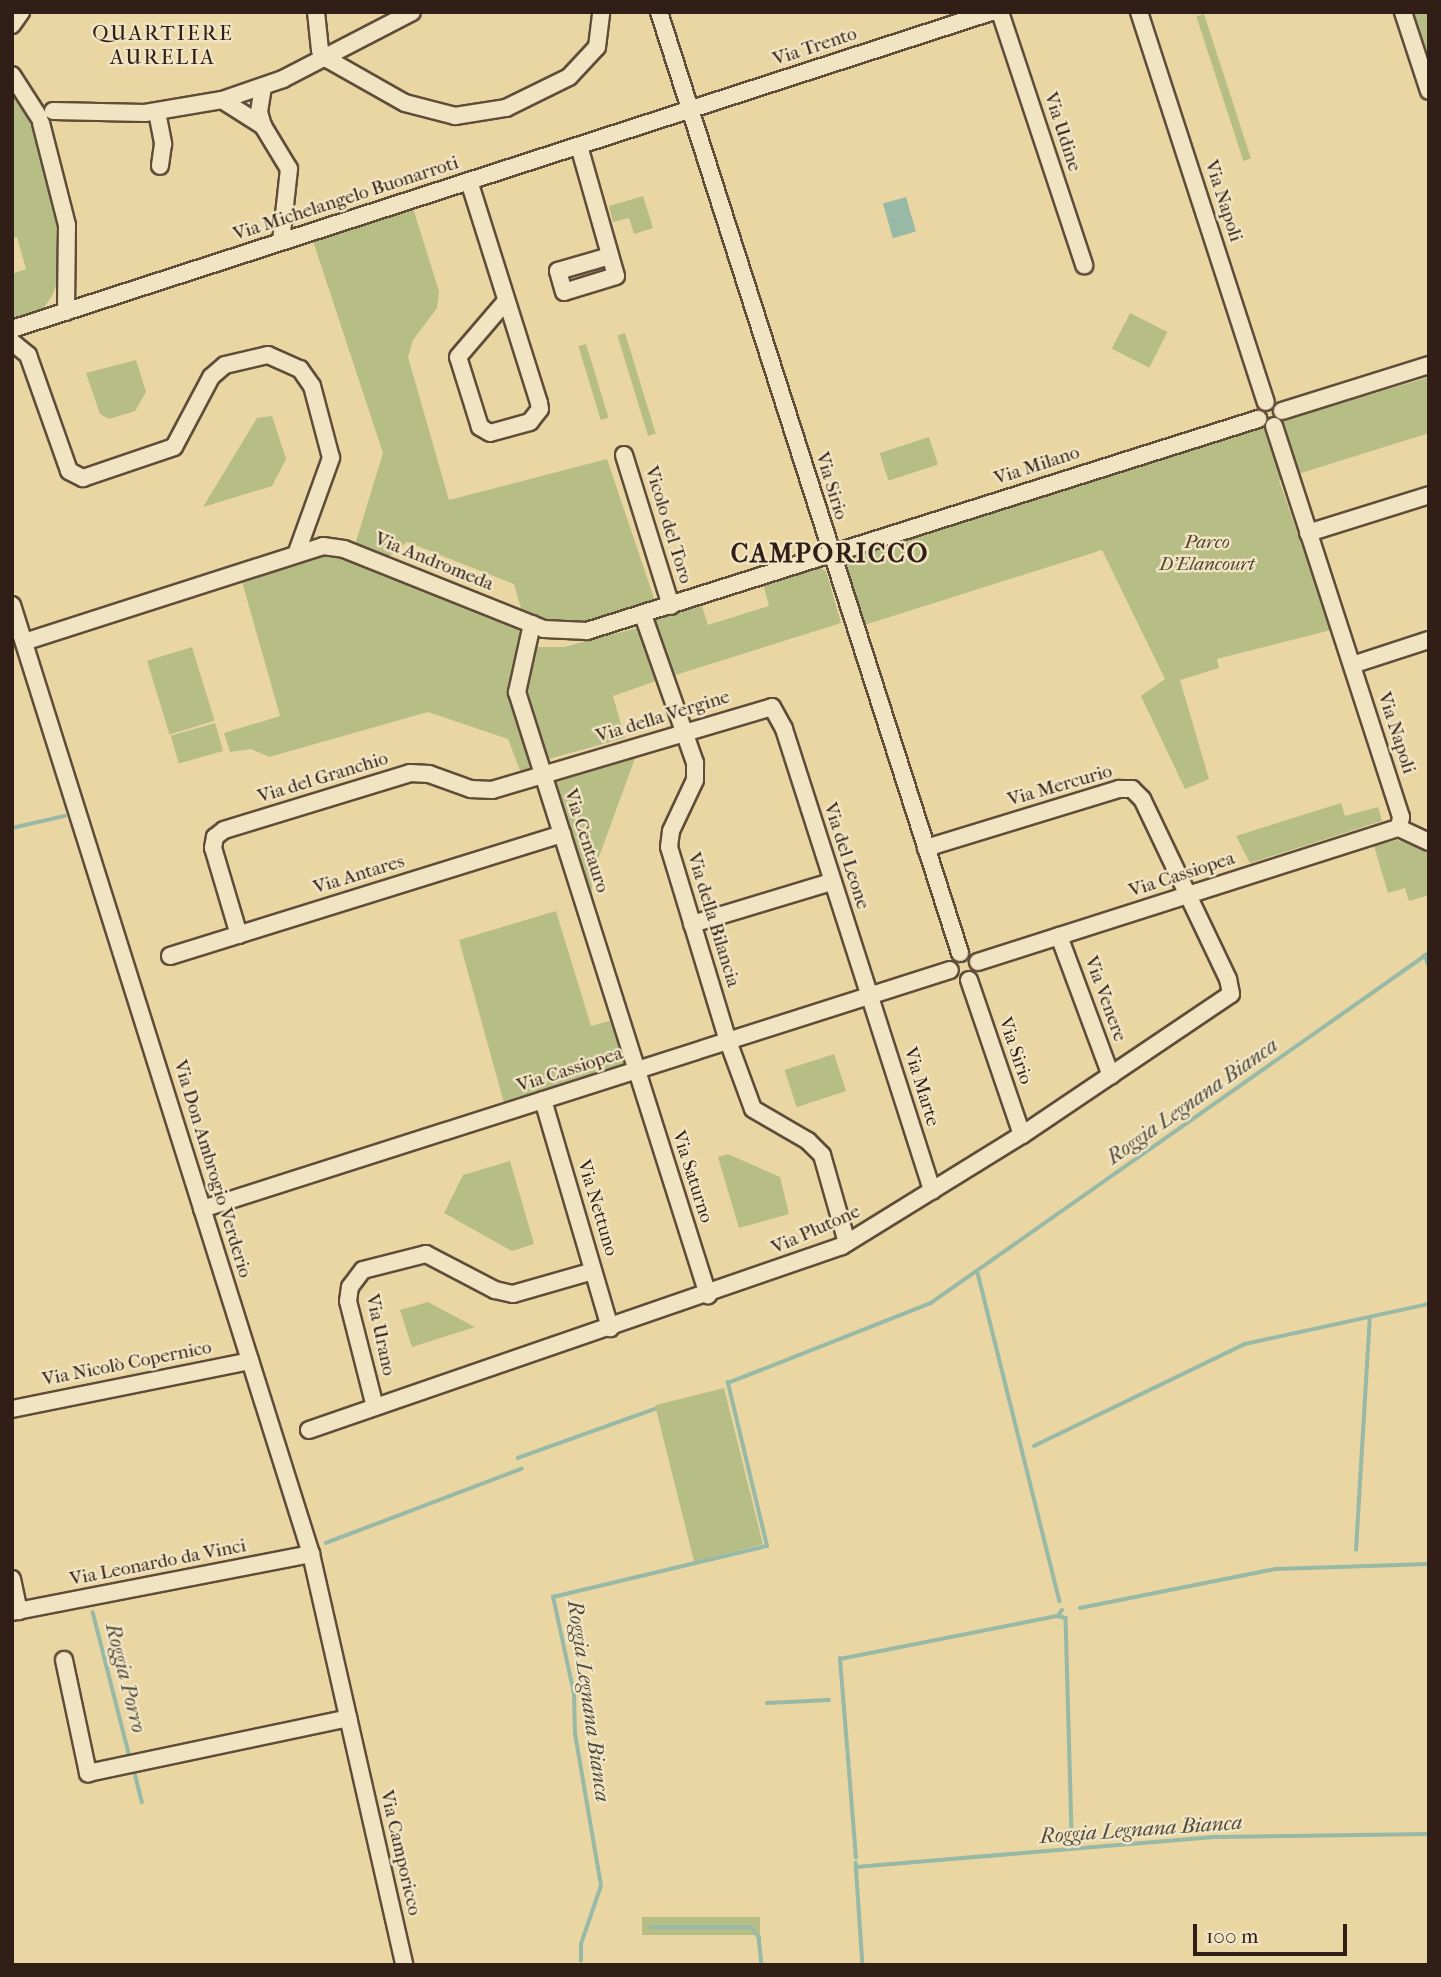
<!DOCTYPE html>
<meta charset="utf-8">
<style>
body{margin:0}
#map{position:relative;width:1441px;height:1977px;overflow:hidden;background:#e9d6a3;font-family:"IM FELL French Canon",serif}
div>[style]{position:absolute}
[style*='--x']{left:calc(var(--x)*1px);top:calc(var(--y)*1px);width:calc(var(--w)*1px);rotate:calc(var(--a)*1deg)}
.green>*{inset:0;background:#b6be86;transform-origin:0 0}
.water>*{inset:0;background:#97b9a6;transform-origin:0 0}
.stream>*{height:3.5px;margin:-1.75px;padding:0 1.75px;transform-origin:1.75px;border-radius:1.75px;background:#97b9a6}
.roads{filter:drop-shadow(2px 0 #5f4c39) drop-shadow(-2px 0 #5f4c39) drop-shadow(0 2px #5f4c39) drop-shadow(0 -2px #5f4c39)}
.minor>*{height:16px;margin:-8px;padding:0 8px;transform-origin:8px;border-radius:8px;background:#f1e4c3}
span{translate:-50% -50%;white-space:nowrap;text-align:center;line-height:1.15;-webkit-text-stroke:5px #f1e4c3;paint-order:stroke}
.street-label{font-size:19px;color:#311e16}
.park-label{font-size:19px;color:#524632;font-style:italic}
.neighbourhood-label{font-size:21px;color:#311e16;letter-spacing:2px}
.water-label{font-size:21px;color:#504c41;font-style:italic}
.district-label{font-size:26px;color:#311e16;font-weight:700;letter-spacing:2px}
.frame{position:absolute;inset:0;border:14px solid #311e16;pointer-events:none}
.scale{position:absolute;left:1193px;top:1924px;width:154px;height:32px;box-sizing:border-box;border:4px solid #311e16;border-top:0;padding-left:9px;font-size:21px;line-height:24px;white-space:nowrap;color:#311e16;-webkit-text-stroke:5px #f1e4c3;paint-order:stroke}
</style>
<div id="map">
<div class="green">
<div style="clip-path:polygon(1412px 12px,1429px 12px,1429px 62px)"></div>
<div style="left:1204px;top:14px;width:152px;height:8px;rotate:72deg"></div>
<div style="clip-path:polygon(12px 82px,43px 143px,62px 213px,60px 274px,53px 294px,41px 312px,12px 321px,12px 274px,26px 269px,17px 237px,12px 238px)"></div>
<div style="clip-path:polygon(643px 196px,653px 228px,634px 234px,629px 218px,613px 222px,609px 206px)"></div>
<div style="clip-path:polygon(412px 205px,439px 291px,437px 308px,413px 340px,408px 357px,449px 500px,607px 459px,656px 604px,582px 625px,546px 622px,522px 612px,514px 584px,407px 542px,388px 557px,354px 548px,383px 453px,312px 238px)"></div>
<div style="left:1130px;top:313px;width:42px;height:40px;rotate:27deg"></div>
<div style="left:625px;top:333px;width:105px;height:8px;rotate:73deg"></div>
<div style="left:586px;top:344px;width:77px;height:8px;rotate:73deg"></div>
<div style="clip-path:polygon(136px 360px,146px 392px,135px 411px,109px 419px,100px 414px,86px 373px)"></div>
<div style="clip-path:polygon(1429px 377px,1429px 433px,1279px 480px,1331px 630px,1217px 659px,1219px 668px,1180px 680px,1209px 779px,1185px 789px,1141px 696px,1165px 679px,1102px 550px,858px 627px,834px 555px)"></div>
<div style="clip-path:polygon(272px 416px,286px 459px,272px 486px,203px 507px,257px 418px)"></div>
<div style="left:929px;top:437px;width:29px;height:52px;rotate:72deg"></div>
<div style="clip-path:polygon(334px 553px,516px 626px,523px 640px,510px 698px,532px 769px,521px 773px,508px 739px,428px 712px,269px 757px,251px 749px,230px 752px,224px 733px,280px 716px,241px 578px,313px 555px)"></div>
<div style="clip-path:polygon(817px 566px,826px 571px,841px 623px,669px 677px,650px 620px,701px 603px,708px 625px,769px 606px,763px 584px)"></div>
<div style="clip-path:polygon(641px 627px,659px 680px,613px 696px,625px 738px,545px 760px,522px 689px,534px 647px,564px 647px)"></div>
<div style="left:192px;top:647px;width:77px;height:47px;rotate:73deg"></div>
<div style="left:215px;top:723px;width:29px;height:46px;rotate:74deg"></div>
<div style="clip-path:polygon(637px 753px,593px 873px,591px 902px,552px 787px,560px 774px)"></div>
<div style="clip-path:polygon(1341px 803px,1345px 816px,1378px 807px,1382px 821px,1250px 863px,1236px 836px)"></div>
<div style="clip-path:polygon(1397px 840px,1429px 848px,1429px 895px,1409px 901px,1405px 888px,1388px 893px,1374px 846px)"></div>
<div style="clip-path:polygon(556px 911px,591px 1026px,613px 1020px,626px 1066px,504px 1103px,459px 940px)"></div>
<div style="left:834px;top:1054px;width:39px;height:52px;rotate:72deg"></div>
<div style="clip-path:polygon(728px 1154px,780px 1177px,789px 1214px,739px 1228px,718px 1157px)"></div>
<div style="clip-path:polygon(510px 1161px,534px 1244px,512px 1251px,444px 1213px,463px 1175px)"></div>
<div style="clip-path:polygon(428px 1302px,475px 1327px,412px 1347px,400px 1310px)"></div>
<div style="left:724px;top:1388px;width:161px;height:71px;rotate:76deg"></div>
<div style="left:760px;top:1917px;width:18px;height:118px;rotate:90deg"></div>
</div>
<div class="water">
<div style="left:906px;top:197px;width:36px;height:24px;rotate:74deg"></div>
</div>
<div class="stream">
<div style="--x:12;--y:828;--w:54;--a:-12.8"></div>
<div style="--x:1425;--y:955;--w:12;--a:70"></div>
<div style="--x:978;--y:1273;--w:338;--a:76"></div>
<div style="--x:1034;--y:1446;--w:234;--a:-25.8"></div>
<div style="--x:1245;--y:1344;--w:188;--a:-12.3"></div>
<div style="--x:518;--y:1458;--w:145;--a:-19.7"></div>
<div style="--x:326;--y:1543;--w:209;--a:-20.8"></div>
<div style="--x:1356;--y:1550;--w:233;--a:-86.6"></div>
<div style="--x:1080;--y:1608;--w:200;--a:-11.3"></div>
<div style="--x:1276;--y:1569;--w:153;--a:-1.9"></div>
<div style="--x:93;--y:1612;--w:146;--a:75.7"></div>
<div style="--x:1058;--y:1616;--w:8;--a:14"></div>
<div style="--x:1066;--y:1618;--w:210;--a:88.4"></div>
<div style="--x:767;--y:1703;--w:62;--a:-2.8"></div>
<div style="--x:134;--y:1769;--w:34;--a:76"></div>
<div style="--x:856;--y:1858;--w:200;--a:-94.6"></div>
<div style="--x:840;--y:1659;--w:222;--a:-11.2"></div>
<div style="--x:1058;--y:1616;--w:7;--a:-56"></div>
<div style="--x:856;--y:1863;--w:102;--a:86.1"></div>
<div style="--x:856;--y:1867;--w:362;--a:-4.8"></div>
<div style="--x:1217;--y:1837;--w:212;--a:-0.8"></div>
<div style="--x:651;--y:1927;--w:100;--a:0"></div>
<div style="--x:751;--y:1927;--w:13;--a:51"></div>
<div style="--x:759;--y:1937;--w:28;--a:84"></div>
<div style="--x:581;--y:1961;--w:17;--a:-90"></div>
<div style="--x:581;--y:1944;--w:61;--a:-71"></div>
<div style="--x:601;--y:1886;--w:154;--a:-99.7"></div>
<div style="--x:575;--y:1734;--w:40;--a:-91.4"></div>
<div style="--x:574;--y:1694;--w:99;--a:-102.2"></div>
<div style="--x:553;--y:1597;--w:220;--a:-13.4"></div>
<div style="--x:767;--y:1546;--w:168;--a:-103.5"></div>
<div style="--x:728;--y:1383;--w:218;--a:-21.5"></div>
<div style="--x:931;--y:1303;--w:609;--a:-35.1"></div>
</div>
<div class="roads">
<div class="minor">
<div style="--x:316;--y:12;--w:38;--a:84"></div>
<div style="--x:320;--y:50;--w:13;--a:48"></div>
<div style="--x:329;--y:60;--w:87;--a:29.5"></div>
<div style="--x:405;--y:103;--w:52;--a:14.6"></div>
<div style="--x:455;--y:116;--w:52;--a:-8.9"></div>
<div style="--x:506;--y:108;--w:70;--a:-26.2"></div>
<div style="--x:569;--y:77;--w:41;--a:-47"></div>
<div style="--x:597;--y:47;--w:35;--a:-83"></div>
<div style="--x:659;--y:12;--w:988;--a:72.26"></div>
<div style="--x:1000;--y:12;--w:267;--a:71.6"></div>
<div style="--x:1139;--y:12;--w:410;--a:72"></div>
<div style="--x:1403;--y:12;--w:83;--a:71.8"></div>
<div style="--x:12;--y:25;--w:16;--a:-55"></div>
<div style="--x:12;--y:75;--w:50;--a:57.3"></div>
<div style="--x:222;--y:100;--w:49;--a:32.4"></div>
<div style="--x:263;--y:126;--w:15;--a:-106"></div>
<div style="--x:259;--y:112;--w:24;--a:-81"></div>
<div style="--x:53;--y:111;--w:92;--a:1.2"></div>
<div style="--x:145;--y:113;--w:78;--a:-9.6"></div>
<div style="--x:222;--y:100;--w:65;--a:-19"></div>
<div style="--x:283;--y:79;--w:145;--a:-27.4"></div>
<div style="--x:157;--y:112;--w:33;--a:79"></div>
<div style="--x:163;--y:144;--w:22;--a:98"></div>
<div style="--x:41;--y:123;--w:105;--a:75.7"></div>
<div style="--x:67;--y:225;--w:87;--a:90.7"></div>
<div style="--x:263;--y:126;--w:50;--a:58.8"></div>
<div style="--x:289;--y:169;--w:73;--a:96.3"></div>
<div style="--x:579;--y:146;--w:135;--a:74.1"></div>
<div style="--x:616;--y:276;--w:54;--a:162.9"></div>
<div style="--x:564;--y:292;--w:22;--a:-106"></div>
<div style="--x:558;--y:271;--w:54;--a:-16.1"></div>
<div style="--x:469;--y:181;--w:233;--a:72.5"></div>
<div style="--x:539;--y:403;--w:6;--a:81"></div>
<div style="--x:540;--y:409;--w:16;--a:128"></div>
<div style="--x:530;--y:422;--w:41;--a:164.6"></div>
<div style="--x:490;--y:433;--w:12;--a:-149"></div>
<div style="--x:480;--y:427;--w:73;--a:-107.4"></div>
<div style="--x:458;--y:357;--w:74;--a:-49.4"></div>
<div style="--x:12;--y:329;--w:1029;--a:-17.94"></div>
<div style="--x:12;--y:342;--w:21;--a:39"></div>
<div style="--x:28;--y:355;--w:123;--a:70.5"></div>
<div style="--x:69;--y:471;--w:16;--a:27"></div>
<div style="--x:83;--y:478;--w:96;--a:-18.8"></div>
<div style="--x:174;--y:447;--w:79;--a:-62.1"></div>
<div style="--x:211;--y:377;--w:18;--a:-41"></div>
<div style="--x:225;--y:365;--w:44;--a:-13.1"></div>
<div style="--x:268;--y:355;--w:35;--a:24"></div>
<div style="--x:300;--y:369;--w:21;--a:55"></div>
<div style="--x:312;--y:386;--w:74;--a:75.2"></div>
<div style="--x:331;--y:458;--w:100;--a:109.9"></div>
<div style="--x:1282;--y:411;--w:154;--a:-17.4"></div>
<div style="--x:1274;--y:426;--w:411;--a:72"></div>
<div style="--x:1401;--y:817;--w:11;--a:100"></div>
<div style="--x:624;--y:455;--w:158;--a:72.7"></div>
<div style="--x:1308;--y:533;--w:127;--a:-17.4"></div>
<div style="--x:12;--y:605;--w:995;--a:72.51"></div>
<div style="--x:311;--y:1554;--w:421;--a:77.2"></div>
<div style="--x:643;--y:615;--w:157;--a:70.6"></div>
<div style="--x:695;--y:763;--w:17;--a:90"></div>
<div style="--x:695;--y:780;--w:56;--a:115.2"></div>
<div style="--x:671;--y:831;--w:16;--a:97"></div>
<div style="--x:669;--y:847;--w:203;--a:73.1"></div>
<div style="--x:728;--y:1041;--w:72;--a:69.8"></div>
<div style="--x:753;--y:1109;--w:64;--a:30.2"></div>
<div style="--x:808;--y:1141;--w:20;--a:45"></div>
<div style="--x:822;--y:1155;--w:91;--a:74.1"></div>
<div style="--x:532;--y:624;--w:70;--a:102.4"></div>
<div style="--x:517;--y:692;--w:633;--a:72.42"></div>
<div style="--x:24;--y:642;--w:314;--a:-17.8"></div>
<div style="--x:323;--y:546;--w:21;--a:8"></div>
<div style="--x:344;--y:549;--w:215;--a:21.8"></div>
<div style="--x:544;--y:629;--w:43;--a:2.7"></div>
<div style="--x:587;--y:631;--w:704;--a:-17.53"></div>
<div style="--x:1352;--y:665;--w:81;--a:-18"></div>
<div style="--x:1399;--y:828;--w:33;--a:25"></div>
<div style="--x:692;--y:924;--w:145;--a:-16.8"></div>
<div style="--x:239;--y:935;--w:91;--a:-106.6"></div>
<div style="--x:213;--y:848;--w:11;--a:-80"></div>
<div style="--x:215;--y:837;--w:11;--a:-38"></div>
<div style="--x:224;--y:830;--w:195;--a:-17"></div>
<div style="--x:410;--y:773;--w:19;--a:3"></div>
<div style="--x:429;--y:774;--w:45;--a:19.7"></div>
<div style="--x:471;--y:789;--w:21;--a:3"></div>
<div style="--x:492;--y:790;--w:292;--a:-16.5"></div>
<div style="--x:772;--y:707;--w:25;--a:61"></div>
<div style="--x:784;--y:729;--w:485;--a:72.2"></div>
<div style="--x:1059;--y:936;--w:149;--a:69.6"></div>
<div style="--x:170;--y:956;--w:411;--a:-17.3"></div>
<div style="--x:978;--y:962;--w:442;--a:-17.7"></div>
<div style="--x:969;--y:980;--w:164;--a:71.1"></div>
<div style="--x:543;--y:1100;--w:238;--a:73.6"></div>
<div style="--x:202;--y:1209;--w:785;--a:-17.72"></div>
<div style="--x:375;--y:1407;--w:109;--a:-104.3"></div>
<div style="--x:348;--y:1301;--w:14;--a:-82"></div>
<div style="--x:350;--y:1287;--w:21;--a:-53"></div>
<div style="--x:363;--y:1270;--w:65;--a:-14.3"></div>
<div style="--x:426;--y:1254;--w:78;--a:27.6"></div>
<div style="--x:495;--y:1290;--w:18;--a:13"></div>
<div style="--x:513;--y:1294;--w:83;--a:-16"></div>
<div style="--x:12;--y:1409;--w:243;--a:-11.4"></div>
<div style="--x:309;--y:1430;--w:564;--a:-19.05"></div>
<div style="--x:842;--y:1246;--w:211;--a:-31.7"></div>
<div style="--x:1022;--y:1135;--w:252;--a:-34"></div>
<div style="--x:1231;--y:994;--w:15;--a:-101"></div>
<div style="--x:1228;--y:979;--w:199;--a:-115.5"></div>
<div style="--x:1142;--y:799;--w:14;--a:-135"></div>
<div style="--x:1132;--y:789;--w:13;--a:180"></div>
<div style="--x:1119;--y:789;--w:202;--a:163"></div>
<div style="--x:12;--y:1579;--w:33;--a:78"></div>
<div style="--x:12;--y:1612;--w:305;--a:-11"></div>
<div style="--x:64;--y:1660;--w:116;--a:78"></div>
<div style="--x:88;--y:1773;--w:266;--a:-11.9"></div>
</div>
</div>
<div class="street-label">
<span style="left:815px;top:47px;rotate:-18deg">Via Trento</span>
<span style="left:1062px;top:132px;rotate:72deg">Via Udine</span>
<span style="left:346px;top:199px;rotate:-18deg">Via Michelangelo Buonarroti</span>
<span style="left:1223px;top:201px;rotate:72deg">Via Napoli</span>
<span style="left:1037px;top:466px;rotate:-18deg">Via Milano</span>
<span style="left:831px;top:486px;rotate:73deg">Via Sirio</span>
<span style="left:668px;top:525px;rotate:73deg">Vicolo del Toro</span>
<span style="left:434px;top:562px;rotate:22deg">Via Andromeda</span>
<span style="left:663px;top:717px;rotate:-17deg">Via della Vergine</span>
<span style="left:1396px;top:733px;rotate:72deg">Via Napoli</span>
<span style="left:323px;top:778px;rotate:-17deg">Via del Granchio</span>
<span style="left:1060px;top:786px;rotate:-16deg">Via Mercurio</span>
<span style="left:586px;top:841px;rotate:72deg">Via Centauro</span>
<span style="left:846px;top:856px;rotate:72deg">Via del Leone</span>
<span style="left:359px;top:875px;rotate:-17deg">Via Antares</span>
<span style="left:1182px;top:875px;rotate:-18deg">Via Cassiopea</span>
<span style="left:713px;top:920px;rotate:73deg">Via della Bilancia</span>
<span style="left:1105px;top:999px;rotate:70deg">Via Venere</span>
<span style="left:1015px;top:1051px;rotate:71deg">Via Sirio</span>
<span style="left:570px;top:1070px;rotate:-18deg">Via Cassiopea</span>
<span style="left:921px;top:1087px;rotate:73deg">Via Marte</span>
<span style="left:212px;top:1169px;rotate:73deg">Via Don Ambrogio Verderio</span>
<span style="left:692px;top:1177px;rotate:72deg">Via Saturno</span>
<span style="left:597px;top:1208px;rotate:73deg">Via Nettuno</span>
<span style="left:816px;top:1230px;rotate:-24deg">Via Plutone</span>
<span style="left:380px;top:1335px;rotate:78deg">Via Urano</span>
<span style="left:127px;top:1364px;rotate:-11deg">Via Nicolò Copernico</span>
<span style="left:158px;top:1563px;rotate:-11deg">Via Leonardo da Vinci</span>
<span style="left:400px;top:1853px;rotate:77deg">Via Camporicco</span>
</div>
<div class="park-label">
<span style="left:1207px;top:554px">Parco<br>D'Elancourt</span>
</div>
<div class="neighbourhood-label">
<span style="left:163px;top:45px">QUARTIERE<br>AURELIA</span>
</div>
<div class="water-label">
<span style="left:1192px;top:1101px;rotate:-35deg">Roggia Legnana Bianca</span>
<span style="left:126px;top:1678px;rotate:76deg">Roggia Porro</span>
<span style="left:589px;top:1701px;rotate:82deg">Roggia Legnana Bianca</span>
<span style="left:1141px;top:1829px;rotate:-4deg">Roggia Legnana Bianca</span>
</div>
<div class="district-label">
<span style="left:830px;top:554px">CAMPORICCO</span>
</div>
<div class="frame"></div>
<div class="scale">100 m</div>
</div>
